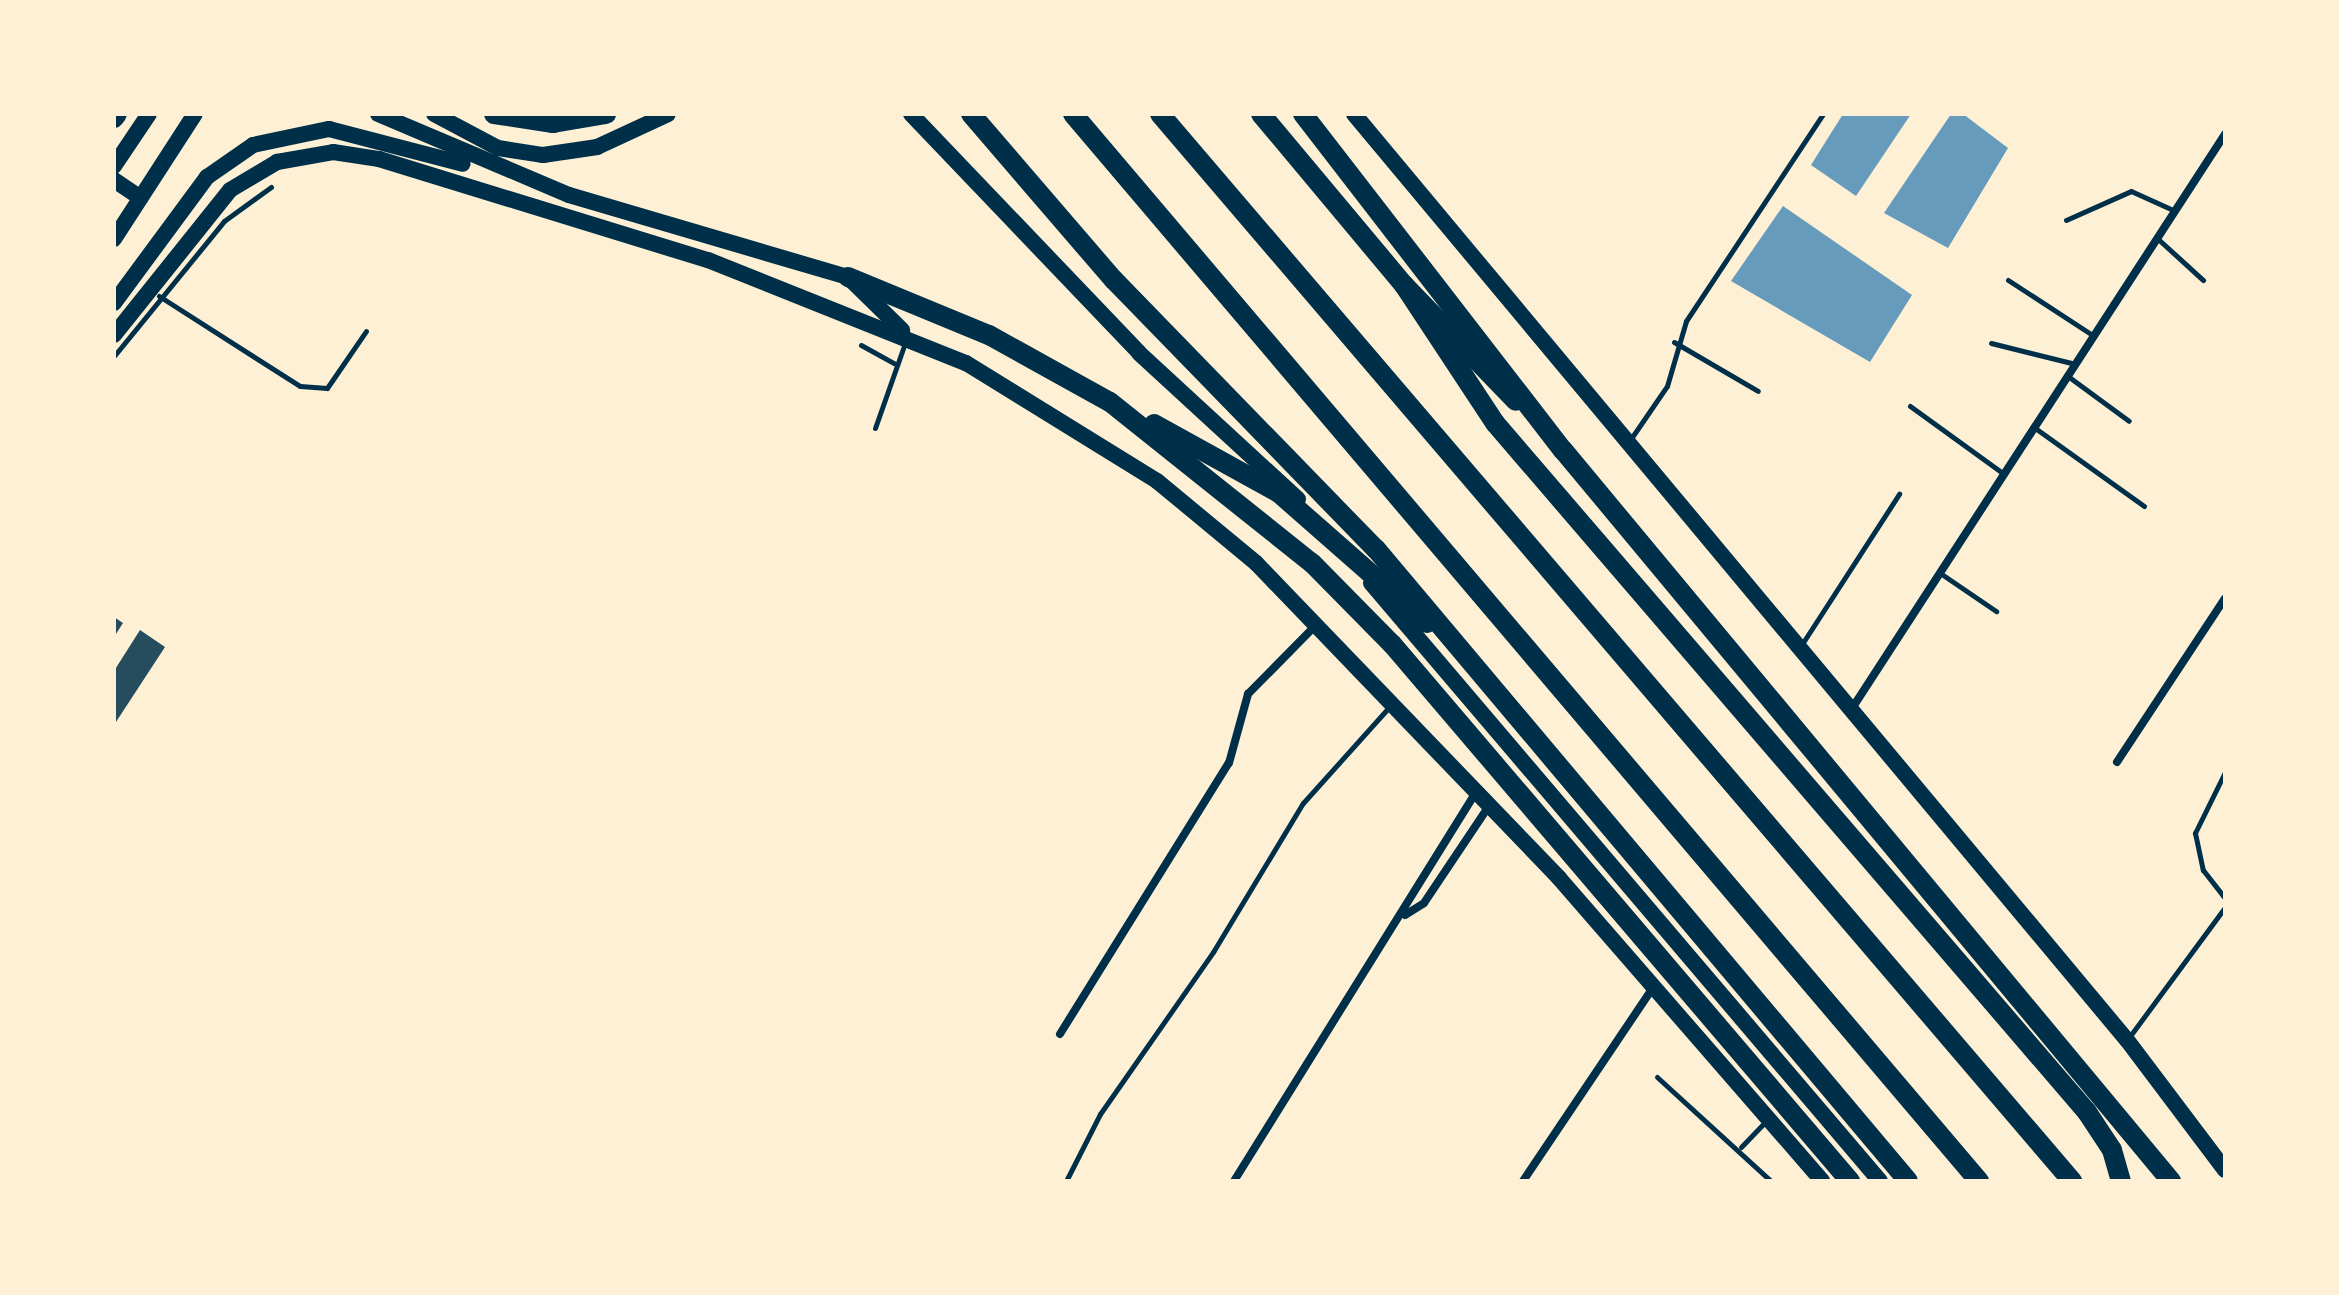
<!DOCTYPE html>
<style>
body{margin:0}
#map{position:relative;width:2339px;height:1295px;overflow:hidden;background:#fdf0d5;font-family:Georgia,serif}
div>[style]{position:absolute}
[style*='--x']{left:calc(var(--x)*1px);top:calc(var(--y)*1px);width:calc(var(--w)*1px);rotate:calc(var(--a)*1deg)}
.water>*{inset:0;background:#669bbc}
.building>*{inset:0;background:#264d5e}
.service>*{height:5px;margin:-2.5px;padding:0 2.5px;transform-origin:2.5px;border-radius:2.5px;background:#003049}
.minor>*{height:8px;margin:-4px;padding:0 4px;transform-origin:4px;border-radius:4px;background:#003049}
.secondary>*{height:16px;margin:-8px;padding:0 8px;transform-origin:8px;border-radius:8px;background:#003049}
.motorway>*{height:20px;margin:-10px;padding:0 10px;transform-origin:10px;border-radius:10px;background:#003049}
span{translate:-50% -50%;white-space:nowrap;text-align:center;line-height:1.15;-webkit-text-stroke:8px #fdf0d5;paint-order:stroke}
.frame{position:absolute;inset:0;border:116px solid #fdf0d5;pointer-events:none}
</style>
<div id="map">
<div class="water">
<div style="clip-path:polygon(1843px 114px,1911px 114px,1856px 196px,1811px 165px)"></div>
<div style="clip-path:polygon(1951px 114px,1963px 114px,2008px 148px,1948px 248px,1884px 213px)"></div>
<div style="clip-path:polygon(1783px 206px,1912px 295px,1870px 362px,1731px 281px)"></div>
</div>
<div class="building">
<div style="clip-path:polygon(114px 617px,123px 623px,114px 637px)"></div>
<div style="clip-path:polygon(140px 630px,165px 647px,114px 725px,114px 671px)"></div>
</div>
<div class="service">
<div style="--x:2066;--y:220;--w:71;--a:-24"></div>
<div style="--x:2131;--y:191;--w:48;--a:24.4"></div>
<div style="--x:2158;--y:239;--w:61;--a:42.3"></div>
<div style="--x:2008;--y:280;--w:103;--a:33.1"></div>
<div style="--x:159;--y:296;--w:167;--a:32.6"></div>
<div style="--x:300;--y:386;--w:27;--a:4"></div>
<div style="--x:327;--y:388;--w:69;--a:-55.6"></div>
<div style="--x:1674;--y:342;--w:97;--a:30.3"></div>
<div style="--x:1991;--y:343;--w:87;--a:14"></div>
<div style="--x:861;--y:345;--w:38;--a:29"></div>
<div style="--x:114;--y:356;--w:174;--a:-50.8"></div>
<div style="--x:224;--y:221;--w:58;--a:-35.9"></div>
<div style="--x:2069;--y:377;--w:74;--a:36.3"></div>
<div style="--x:1910;--y:406;--w:116;--a:35.9"></div>
<div style="--x:875;--y:428;--w:93;--a:-70.6"></div>
<div style="--x:2035;--y:428;--w:134;--a:35.6"></div>
<div style="--x:1630;--y:440;--w:65;--a:-55.6"></div>
<div style="--x:1667;--y:386;--w:68;--a:-73.7"></div>
<div style="--x:1686;--y:321;--w:248;--a:-56.5"></div>
<div style="--x:1940;--y:573;--w:68;--a:34.2"></div>
<div style="--x:1802;--y:644;--w:179;--a:-57.1"></div>
<div style="--x:2225;--y:772;--w:68;--a:116.2"></div>
<div style="--x:2195;--y:833;--w:38;--a:78"></div>
<div style="--x:2203;--y:870;--w:36;--a:52"></div>
<div style="--x:2130;--y:1036;--w:160;--a:-53.6"></div>
<div style="--x:1657;--y:1077;--w:154;--a:42.4"></div>
<div style="--x:1741;--y:1147;--w:35;--a:-46"></div>
<div style="--x:1066;--y:1181;--w:75;--a:-63.1"></div>
<div style="--x:1100;--y:1114;--w:198;--a:-55.1"></div>
<div style="--x:1213;--y:952;--w:174;--a:-58.9"></div>
<div style="--x:1303;--y:803;--w:130;--a:-48.1"></div>
</div>
<div class="minor">
<div style="--x:1851;--y:710;--w:687;--a:-57"></div>
<div style="--x:2117;--y:762;--w:196;--a:-56.6"></div>
<div style="--x:1405;--y:915;--w:22;--a:-32"></div>
<div style="--x:1424;--y:903;--w:117;--a:-56.2"></div>
<div style="--x:1060;--y:1034;--w:319;--a:-58.1"></div>
<div style="--x:1229;--y:763;--w:72;--a:-74.6"></div>
<div style="--x:1248;--y:694;--w:100;--a:-45.4"></div>
<div style="--x:1234;--y:1181;--w:458;--a:-58.1"></div>
<div style="--x:1523;--y:1181;--w:235;--a:-56.1"></div>
</div>
<div class="secondary">
<div style="--x:378;--y:114;--w:207;--a:23"></div>
<div style="--x:569;--y:195;--w:291;--a:16.4"></div>
<div style="--x:848;--y:277;--w:76;--a:44.5"></div>
<div style="--x:434;--y:114;--w:72;--a:28"></div>
<div style="--x:498;--y:148;--w:46;--a:8.8"></div>
<div style="--x:543;--y:155;--w:55;--a:-8.4"></div>
<div style="--x:597;--y:147;--w:78;--a:-24.9"></div>
<div style="--x:911;--y:114;--w:330;--a:46.3"></div>
<div style="--x:1139;--y:353;--w:216;--a:42.6"></div>
<div style="--x:1354;--y:114;--w:1206;--a:50.15"></div>
<div style="--x:2127;--y:1040;--w:163;--a:53"></div>
<div style="--x:114;--y:166;--w:63;--a:-56.1"></div>
<div style="--x:114;--y:180;--w:32;--a:34"></div>
<div style="--x:114;--y:239;--w:149;--a:-57.1"></div>
<div style="--x:114;--y:303;--w:157;--a:-53.6"></div>
<div style="--x:207;--y:177;--w:56;--a:-34.8"></div>
<div style="--x:253;--y:145;--w:78;--a:-11.9"></div>
<div style="--x:329;--y:129;--w:138;--a:14.6"></div>
<div style="--x:114;--y:335;--w:186;--a:-51.3"></div>
<div style="--x:230;--y:190;--w:55;--a:-30.8"></div>
<div style="--x:277;--y:162;--w:57;--a:-10.1"></div>
<div style="--x:333;--y:152;--w:47;--a:8.7"></div>
<div style="--x:379;--y:159;--w:344;--a:17.1"></div>
<div style="--x:708;--y:260;--w:278;--a:21.8"></div>
<div style="--x:966;--y:363;--w:225;--a:31.7"></div>
<div style="--x:1157;--y:481;--w:129;--a:39.6"></div>
<div style="--x:1256;--y:563;--w:437;--a:46.1"></div>
<div style="--x:1559;--y:878;--w:401;--a:49"></div>
<div style="--x:1371;--y:583;--w:785;--a:49.6"></div>
</div>
<div class="motorway">
<div style="--x:494;--y:114;--w:60;--a:8.7"></div>
<div style="--x:553;--y:123;--w:54;--a:-9.6"></div>
<div style="--x:971;--y:114;--w:219;--a:49.3"></div>
<div style="--x:1114;--y:280;--w:376;--a:45.8"></div>
<div style="--x:1376;--y:549;--w:826;--a:49.91"></div>
<div style="--x:1073;--y:114;--w:1400;--a:49.67"></div>
<div style="--x:1160;--y:114;--w:1404;--a:49.48"></div>
<div style="--x:1261;--y:114;--w:223;--a:50.1"></div>
<div style="--x:1404;--y:285;--w:161;--a:46"></div>
<div style="--x:1303;--y:114;--w:425;--a:52.3"></div>
<div style="--x:1563;--y:450;--w:951;--a:50.25"></div>
<div style="--x:114;--y:118;--w:5;--a:-53"></div>
<div style="--x:848;--y:277;--w:152;--a:22.4"></div>
<div style="--x:989;--y:335;--w:138;--a:29"></div>
<div style="--x:1110;--y:402;--w:258;--a:38.6"></div>
<div style="--x:1312;--y:563;--w:114;--a:45.4"></div>
<div style="--x:1392;--y:644;--w:706;--a:49.54"></div>
<div style="--x:1404;--y:285;--w:165;--a:56.6"></div>
<div style="--x:1495;--y:423;--w:908;--a:49.33"></div>
<div style="--x:2087;--y:1112;--w:45;--a:56.7"></div>
<div style="--x:2112;--y:1150;--w:32;--a:74"></div>
<div style="--x:1154;--y:424;--w:143;--a:28.9"></div>
<div style="--x:1279;--y:493;--w:197;--a:41.3"></div>
</div>
<div class="frame"></div>
</div>
